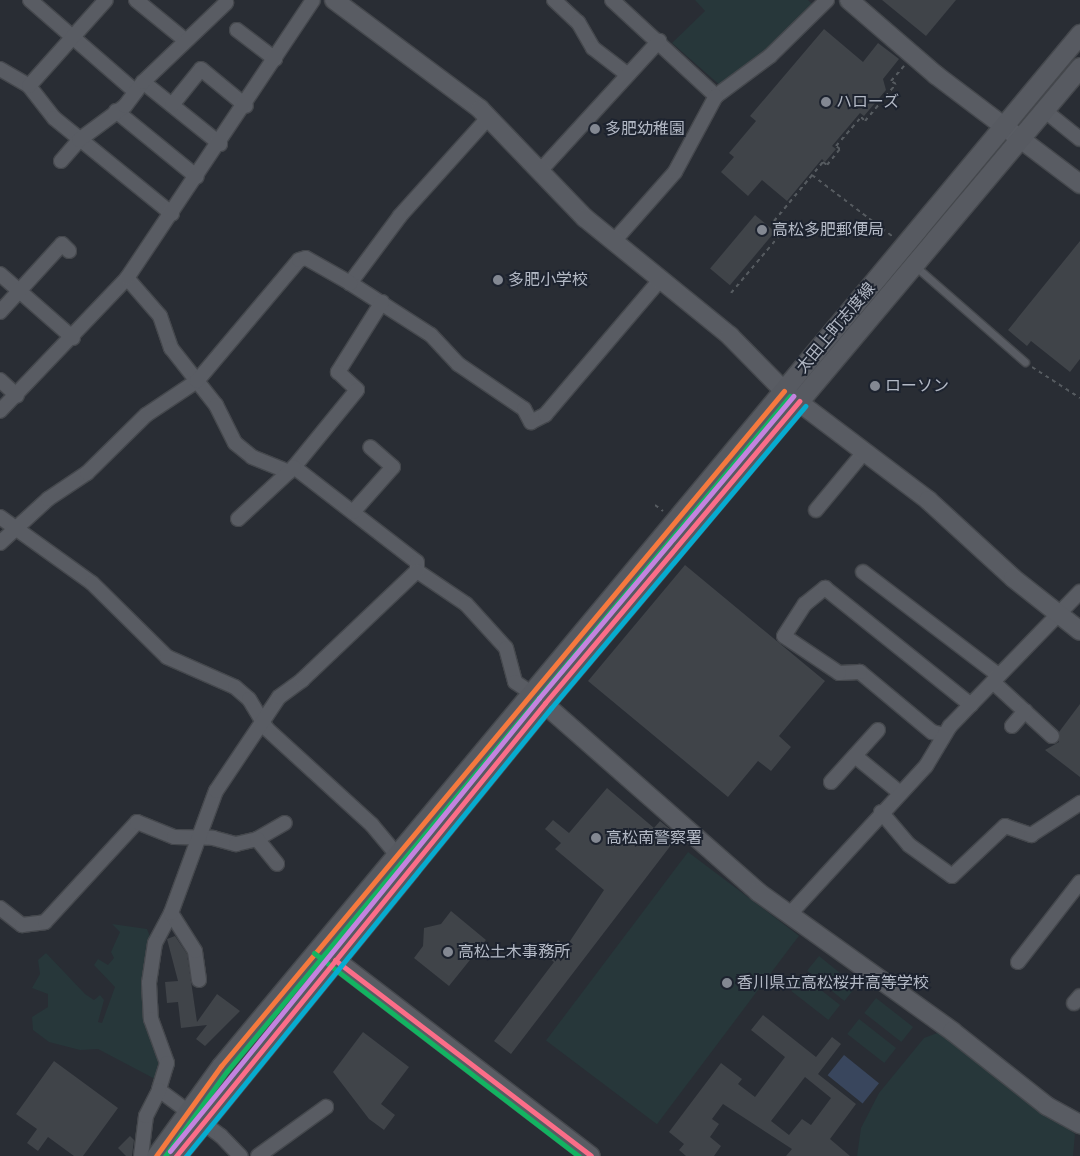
<!DOCTYPE html>
<meta charset="utf-8">
<style>
body{margin:0}
#map{position:relative;width:1080px;height:1156px;overflow:hidden;background:#292d34;font-family:Rubik,"Noto Sans JP",sans-serif}
div>[style]{position:absolute}
[style*='--x']{left:calc(var(--x)*1px);top:calc(var(--y)*1px);width:calc(var(--w)*1px);rotate:calc(var(--a)*1deg)}
.green>*{inset:0;background:#27373a;transform-origin:0 0}
.water>*{inset:0;background:#39465d;transform-origin:0 0}
.building>*{inset:0;background:#404449;transform-origin:0 0}
.path>*{height:2px;margin-top:-1px;transform-origin:0;background:repeating-linear-gradient(90deg,#565b60 0 4px,transparent 0 8px)}
.roads{filter:drop-shadow(1px 0 #45484d) drop-shadow(-1px 0 #45484d) drop-shadow(0 1px #45484d) drop-shadow(0 -1px #45484d)}
.service>*{height:7px;margin:-3.5px;padding:0 3.5px;transform-origin:3.5px;border-radius:3.5px;background:#595c63}
.minor>*{height:14px;margin:-7px;padding:0 7px;transform-origin:7px;border-radius:7px;background:#595c63}
.tertiary>*{height:18px;margin:-9px;padding:0 9px;transform-origin:9px;border-radius:9px;background:#595c63}
.secondary>*{height:19px;margin:-9.5px;padding:0 9.5px;transform-origin:9.5px;border-radius:9.5px;background:#575a61}
.bus-1>*{height:5px;margin:-2.5px;padding:0 2.5px;transform-origin:2.5px;border-radius:2.5px;background:#f6793e}
.bus-2>*{height:5px;margin:-2.5px;padding:0 2.5px;transform-origin:2.5px;border-radius:2.5px;background:#13b361}
.bus-3>*{height:5px;margin:-2.5px;padding:0 2.5px;transform-origin:2.5px;border-radius:2.5px;background:#fb6d88}
.bus-4>*{height:5px;margin:-2.5px;padding:0 2.5px;transform-origin:2.5px;border-radius:2.5px;background:#06acd0}
.bus-5>*{height:5px;margin:-2.5px;padding:0 2.5px;transform-origin:2.5px;border-radius:2.5px;background:#c483df}
.dots>*{width:14px;height:14px;translate:-50% -50%;box-sizing:border-box;border:2px solid #1d232f;border-radius:50%}
span{translate:-50% -50%;white-space:nowrap;text-align:center;line-height:1.15;-webkit-text-stroke:4px #1d232f;paint-order:stroke}
.poi-label{font-size:16px;color:#b3b9c5}
.left{translate:0 -50%;text-align:left}
.street-label{font-size:16px;color:#b3b9c5}
</style>
<div id="map">
<div class="green">
<div style="clip-path:polygon(695px 0,808px 0,812px 4px,768px 53px,722px 87px,672px 43px,705px 11px)"></div>
<div style="left:688px;top:852px;width:139px;height:236px;rotate:37deg"></div>
<div style="clip-path:polygon(112px 924px,147px 929px,151px 939px,162px 1066px,155px 1079px,98px 1049px,80px 1050px,49px 1042px,33px 1030px,32px 1017px,48px 1007px,48px 994px,32px 988px,40px 974px,38px 960px,46px 953px,85px 994px,94px 1000px,100px 995px,104px 1000px,98px 1022px,102px 1023px,115px 987px,94px 965px,98px 959px,108px 965px,114px 958px,111px 952px,120px 932px)"></div>
<div style="left:819px;top:956px;width:48px;height:19px;rotate:39deg"></div>
<div style="left:803px;top:976px;width:47px;height:19px;rotate:38deg"></div>
<div style="left:876px;top:998px;width:47px;height:19px;rotate:38deg"></div>
<div style="left:859px;top:1019px;width:47px;height:19px;rotate:38deg"></div>
<div style="clip-path:polygon(940px 1032px,1075px 1134px,1073px 1156px,857px 1156px,861px 1128px,879px 1093px,924px 1038px)"></div>
</div>
<div class="water">
<div style="left:844px;top:1055px;width:45px;height:26px;rotate:39deg"></div>
</div>
<div class="building">
<div style="clip-path:polygon(882px 0,956px 0,926px 36px)"></div>
<div style="clip-path:polygon(824px 29px,863px 62px,878px 43px,899px 59px,883px 79px,886px 90px,864px 116px,860px 113px,832px 146px,836px 149px,825px 162px,822px 159px,787px 201px,762px 180px,748px 196px,721px 172px,734px 157px,729px 153px,756px 121px,750px 116px)"></div>
<div style="left:755px;top:215px;width:26px;height:70px;rotate:40deg"></div>
<div style="clip-path:polygon(1080px 241px,1080px 359px,1070px 372px,1031px 341px,1027px 346px,1008px 330px)"></div>
<div style="clip-path:polygon(685px 565px,825px 681px,779px 736px,791px 747px,771px 771px,758px 761px,728px 797px,588px 681px)"></div>
<div style="clip-path:polygon(1080px 704px,1080px 777px,1045px 750px,1059px 742px,1059px 732px)"></div>
<div style="clip-path:polygon(607px 788px,654px 828px,660px 821px,678px 836px,511px 1054px,494px 1041px,554px 962px,546px 956px,558px 940px,566px 947px,604px 890px,555px 849px,561px 843px,545px 829px,553px 820px,569px 833px)"></div>
<div style="clip-path:polygon(451px 911px,486px 940px,449px 986px,414px 958px,423px 946px,424px 928px,441px 924px)"></div>
<div style="clip-path:polygon(175px 936px,187px 954px,197px 1022px,217px 994px,240px 1011px,205px 1046px,196px 1039px,207px 1025px,181px 1028px,178px 1002px,167px 1003px,165px 982px,178px 981px,167px 939px)"></div>
<div style="clip-path:polygon(evenodd,763px 1015px,816px 1057px,832px 1037px,841px 1044px,818px 1074px,856px 1104px,830px 1139px,850px 1156px,786px 1156px,792px 1149px,723px 1104px,712px 1119px,719px 1124px,710px 1137px,721px 1146px,714px 1156px,686px 1156px,679px 1150px,684px 1144px,669px 1132px,721px 1063px,742px 1079px,738px 1084px,755px 1097px,785px 1057px,751px 1030px,763px 1015px,805px 1077px,831px 1098px,811px 1125px,802px 1119px,789px 1135px,771px 1121px,805px 1077px)"></div>
<div style="clip-path:polygon(363px 1032px,409px 1067px,381px 1104px,395px 1115px,384px 1130px,369px 1119px,333px 1072px)"></div>
<div style="clip-path:polygon(54px 1061px,118px 1108px,83px 1156px,74px 1156px,48px 1137px,38px 1151px,27px 1143px,37px 1129px,16px 1114px)"></div>
<div style="clip-path:polygon(130px 1136px,134px 1140px,132px 1156px,126px 1156px,118px 1148px)"></div>
</div>
<div class="path">
<div style="--x:812;--y:175;--w:101;--a:37.3"></div>
<div style="--x:731;--y:293;--w:82;--a:-49.9"></div>
<div style="--x:784;--y:230;--w:13;--a:-138"></div>
<div style="--x:774;--y:221;--w:77;--a:-50.3"></div>
<div style="--x:823;--y:162;--w:5;--a:37"></div>
<div style="--x:827;--y:165;--w:21;--a:-51"></div>
<div style="--x:840;--y:149;--w:5;--a:-143"></div>
<div style="--x:836;--y:146;--w:38;--a:-49"></div>
<div style="--x:861;--y:117;--w:6;--a:45"></div>
<div style="--x:865;--y:121;--w:48;--a:-50"></div>
<div style="--x:896;--y:84;--w:6;--a:-149"></div>
<div style="--x:891;--y:81;--w:20;--a:-49"></div>
<div style="--x:1032;--y:367;--w:57;--a:32.9"></div>
<div style="--x:655;--y:505;--w:10;--a:37"></div>
</div>
<div class="roads">
<div class="service">
<div style="--x:915;--y:266;--w:146;--a:41.1"></div>
</div>
<div class="minor">
<div style="--x:30;--y:0;--w:140;--a:41"></div>
<div style="--x:136;--y:0;--w:63;--a:39.2"></div>
<div style="--x:554;--y:0;--w:33;--a:43"></div>
<div style="--x:578;--y:22;--w:30;--a:60"></div>
<div style="--x:593;--y:48;--w:44;--a:37.6"></div>
<div style="--x:612;--y:0;--w:142;--a:42.7"></div>
<div style="--x:716;--y:96;--w:67;--a:-36.5"></div>
<div style="--x:770;--y:56;--w:80;--a:-44.5"></div>
<div style="--x:237;--y:30;--w:48;--a:37.3"></div>
<div style="--x:0;--y:69;--w:34;--a:30"></div>
<div style="--x:29;--y:86;--w:41;--a:52"></div>
<div style="--x:54;--y:118;--w:152;--a:39.1"></div>
<div style="--x:143;--y:82;--w:99;--a:38.8"></div>
<div style="--x:29;--y:86;--w:115;--a:-48.2"></div>
<div style="--x:172;--y:105;--w:46;--a:-51.1"></div>
<div style="--x:201;--y:69;--w:58;--a:39.4"></div>
<div style="--x:1044;--y:110;--w:46;--a:38.9"></div>
<div style="--x:116;--y:111;--w:104;--a:39.2"></div>
<div style="--x:489;--y:117;--w:133;--a:132"></div>
<div style="--x:400;--y:216;--w:84;--a:126.7"></div>
<div style="--x:350;--y:283;--w:96;--a:32.7"></div>
<div style="--x:431;--y:335;--w:40;--a:47"></div>
<div style="--x:458;--y:364;--w:80;--a:34.3"></div>
<div style="--x:524;--y:409;--w:15;--a:62"></div>
<div style="--x:531;--y:422;--w:16;--a:-27"></div>
<div style="--x:545;--y:415;--w:177;--a:-49.6"></div>
<div style="--x:61;--y:161;--w:28;--a:-49"></div>
<div style="--x:79;--y:140;--w:57;--a:-36.5"></div>
<div style="--x:125;--y:106;--w:30;--a:-53"></div>
<div style="--x:143;--y:82;--w:115;--a:-43.6"></div>
<div style="--x:539;--y:172;--w:178;--a:-47.5"></div>
<div style="--x:614;--y:241;--w:92;--a:-48.5"></div>
<div style="--x:675;--y:172;--w:86;--a:-61.7"></div>
<div style="--x:0;--y:274;--w:97;--a:41.2"></div>
<div style="--x:127;--y:278;--w:50;--a:49"></div>
<div style="--x:160;--y:316;--w:34;--a:71"></div>
<div style="--x:171;--y:348;--w:73;--a:51.7"></div>
<div style="--x:216;--y:405;--w:42;--a:63.4"></div>
<div style="--x:235;--y:443;--w:22;--a:39"></div>
<div style="--x:252;--y:457;--w:40;--a:22"></div>
<div style="--x:382;--y:302;--w:83;--a:122.2"></div>
<div style="--x:338;--y:372;--w:26;--a:43"></div>
<div style="--x:357;--y:390;--w:99;--a:129.3"></div>
<div style="--x:294;--y:467;--w:155;--a:37.7"></div>
<div style="--x:417;--y:562;--w:9;--a:90"></div>
<div style="--x:417;--y:571;--w:59;--a:34"></div>
<div style="--x:466;--y:604;--w:59;--a:47.7"></div>
<div style="--x:506;--y:648;--w:35;--a:75"></div>
<div style="--x:515;--y:682;--w:22;--a:34"></div>
<div style="--x:0;--y:312;--w:92;--a:-47.6"></div>
<div style="--x:62;--y:244;--w:10;--a:45"></div>
<div style="--x:0;--y:380;--w:23;--a:43"></div>
<div style="--x:0;--y:411;--w:184;--a:-46.3"></div>
<div style="--x:127;--y:278;--w:334;--a:-56.2"></div>
<div style="--x:816;--y:510;--w:77;--a:-50.3"></div>
<div style="--x:353;--y:512;--w:60;--a:-48.4"></div>
<div style="--x:393;--y:467;--w:30;--a:-139"></div>
<div style="--x:0;--y:517;--w:113;--a:35.7"></div>
<div style="--x:92;--y:583;--w:105;--a:44.6"></div>
<div style="--x:167;--y:657;--w:74;--a:23.8"></div>
<div style="--x:235;--y:687;--w:18;--a:41"></div>
<div style="--x:249;--y:699;--w:35;--a:59"></div>
<div style="--x:267;--y:729;--w:142;--a:42.4"></div>
<div style="--x:372;--y:825;--w:40;--a:50"></div>
<div style="--x:238;--y:519;--w:76;--a:-42.9"></div>
<div style="--x:0;--y:543;--w:65;--a:-42.5"></div>
<div style="--x:48;--y:499;--w:47;--a:-33.7"></div>
<div style="--x:87;--y:473;--w:83;--a:-44.5"></div>
<div style="--x:146;--y:415;--w:61;--a:-33.7"></div>
<div style="--x:197;--y:381;--w:158;--a:-49.9"></div>
<div style="--x:299;--y:260;--w:7;--a:-16"></div>
<div style="--x:306;--y:258;--w:51;--a:29.6"></div>
<div style="--x:863;--y:572;--w:170;--a:37.3"></div>
<div style="--x:993;--y:682;--w:80;--a:42.5"></div>
<div style="--x:1012;--y:726;--w:20;--a:-49"></div>
<div style="--x:944;--y:735;--w:12;--a:-166"></div>
<div style="--x:932;--y:732;--w:94;--a:-140.2"></div>
<div style="--x:860;--y:672;--w:21;--a:177"></div>
<div style="--x:839;--y:673;--w:66;--a:-146.1"></div>
<div style="--x:784;--y:636;--w:38;--a:-57"></div>
<div style="--x:805;--y:604;--w:26;--a:-39"></div>
<div style="--x:825;--y:588;--w:187;--a:38.7"></div>
<div style="--x:855;--y:756;--w:57;--a:39.3"></div>
<div style="--x:831;--y:782;--w:70;--a:-47.9"></div>
<div style="--x:881;--y:812;--w:43;--a:49.7"></div>
<div style="--x:909;--y:845;--w:53;--a:35.8"></div>
<div style="--x:952;--y:876;--w:73;--a:-43.3"></div>
<div style="--x:1005;--y:826;--w:28;--a:19"></div>
<div style="--x:1031;--y:835;--w:59;--a:-33.1"></div>
<div style="--x:257;--y:839;--w:32;--a:-30"></div>
<div style="--x:0;--y:908;--w:28;--a:38"></div>
<div style="--x:22;--y:925;--w:23;--a:-7"></div>
<div style="--x:45;--y:922;--w:136;--a:-47.4"></div>
<div style="--x:137;--y:822;--w:40;--a:22"></div>
<div style="--x:174;--y:837;--w:39;--a:1"></div>
<div style="--x:213;--y:838;--w:24;--a:15"></div>
<div style="--x:236;--y:844;--w:22;--a:-13"></div>
<div style="--x:257;--y:839;--w:32;--a:51"></div>
<div style="--x:171;--y:913;--w:34;--a:118"></div>
<div style="--x:155;--y:943;--w:40;--a:98.5"></div>
<div style="--x:149;--y:983;--w:36;--a:87"></div>
<div style="--x:151;--y:1019;--w:47;--a:70"></div>
<div style="--x:167;--y:1063;--w:28;--a:107"></div>
<div style="--x:159;--y:1090;--w:77;--a:36.6"></div>
<div style="--x:221;--y:1136;--w:28;--a:46"></div>
<div style="--x:789;--y:915;--w:202;--a:-47.4"></div>
<div style="--x:926;--y:766;--w:47;--a:-59"></div>
<div style="--x:950;--y:726;--w:187;--a:-45.9"></div>
<div style="--x:1018;--y:962;--w:101;--a:-52.2"></div>
<div style="--x:199;--y:980;--w:29;--a:-98"></div>
<div style="--x:195;--y:951;--w:45;--a:-122.3"></div>
<div style="--x:171;--y:913;--w:130;--a:-69.8"></div>
<div style="--x:216;--y:791;--w:113;--a:-56.2"></div>
<div style="--x:279;--y:697;--w:29;--a:-36"></div>
<div style="--x:302;--y:680;--w:158;--a:-43.5"></div>
<div style="--x:1074;--y:1003;--w:9;--a:-49"></div>
<div style="--x:141;--y:1156;--w:40;--a:-82.9"></div>
<div style="--x:146;--y:1116;--w:29;--a:-63"></div>
<div style="--x:258;--y:1156;--w:84;--a:-35.8"></div>
</div>
<div class="tertiary">
<div style="--x:334;--y:0;--w:182;--a:36.7"></div>
<div style="--x:480;--y:109;--w:151;--a:46.1"></div>
<div style="--x:585;--y:218;--w:187;--a:39.1"></div>
<div style="--x:730;--y:336;--w:77;--a:45.5"></div>
<div style="--x:784;--y:391;--w:181;--a:37.1"></div>
<div style="--x:928;--y:500;--w:115;--a:42.5"></div>
<div style="--x:1013;--y:578;--w:85;--a:38.3"></div>
<div style="--x:849;--y:0;--w:115;--a:40.8"></div>
<div style="--x:936;--y:75;--w:181;--a:37.1"></div>
<div style="--x:533;--y:694;--w:300;--a:41.3"></div>
<div style="--x:758;--y:892;--w:239;--a:35.6"></div>
<div style="--x:952;--y:1031;--w:121;--a:38.3"></div>
<div style="--x:1047;--y:1106;--w:38;--a:29"></div>
<div style="--x:325;--y:952;--w:335;--a:37.5"></div>
</div>
<div class="secondary">
<div style="--x:156;--y:1156;--w:111;--a:-54.2"></div>
<div style="--x:221;--y:1066;--w:1343;--a:-50.23"></div>
<div style="--x:176;--y:1156;--w:584;--a:-50.83"></div>
<div style="--x:545;--y:703;--w:831;--a:-49.93"></div>
</div>
</div>
<div class="bus-1">
<div style="--x:156;--y:1156;--w:111;--a:-54.2"></div>
<div style="--x:221;--y:1066;--w:879;--a:-50.17"></div>
</div>
<div class="bus-2">
<div style="--x:314;--y:953;--w:334;--a:37.5"></div>
<div style="--x:165;--y:1156;--w:105;--a:-53.9"></div>
<div style="--x:227;--y:1071;--w:879;--a:-50.17"></div>
</div>
<div class="bus-3">
<div style="--x:335;--y:960;--w:322;--a:37.4"></div>
<div style="--x:176;--y:1156;--w:584;--a:-50.83"></div>
<div style="--x:545;--y:703;--w:395;--a:-49.9"></div>
</div>
<div class="bus-4">
<div style="--x:186;--y:1156;--w:578;--a:-50.83"></div>
<div style="--x:551;--y:708;--w:395;--a:-49.9"></div>
</div>
<div class="bus-5">
<div style="--x:170;--y:1151;--w:584;--a:-50.83"></div>
<div style="--x:539;--y:698;--w:395;--a:-49.9"></div>
</div>
<div class="dots">
<div style="left:826px;top:102px;background:#838892"></div>
<div style="left:595px;top:129px;background:#838892"></div>
<div style="left:762px;top:230px;background:#838892"></div>
<div style="left:498px;top:280px;background:#838892"></div>
<div style="left:875px;top:386px;background:#838892"></div>
<div style="left:596px;top:838px;background:#838892"></div>
<div style="left:448px;top:952px;background:#838892"></div>
<div style="left:727px;top:983px;background:#838892"></div>
</div>
<div class="poi-label">
<span class="left" style="left:836px;top:102px">ハローズ</span>
<span class="left" style="left:605px;top:129px">多肥幼稚園</span>
<span class="left" style="left:772px;top:230px">高松多肥郵便局</span>
<span class="left" style="left:508px;top:280px">多肥小学校</span>
<span class="left" style="left:885px;top:386px">ローソン</span>
<span class="left" style="left:606px;top:838px">高松南警察署</span>
<span class="left" style="left:458px;top:952px">高松土木事務所</span>
<span class="left" style="left:737px;top:983px">香川県立高松桜井高等学校</span>
</div>
<div class="street-label">
<span style="left:836px;top:328px;rotate:-50deg">太田上町志度線</span>
</div>
</div>
